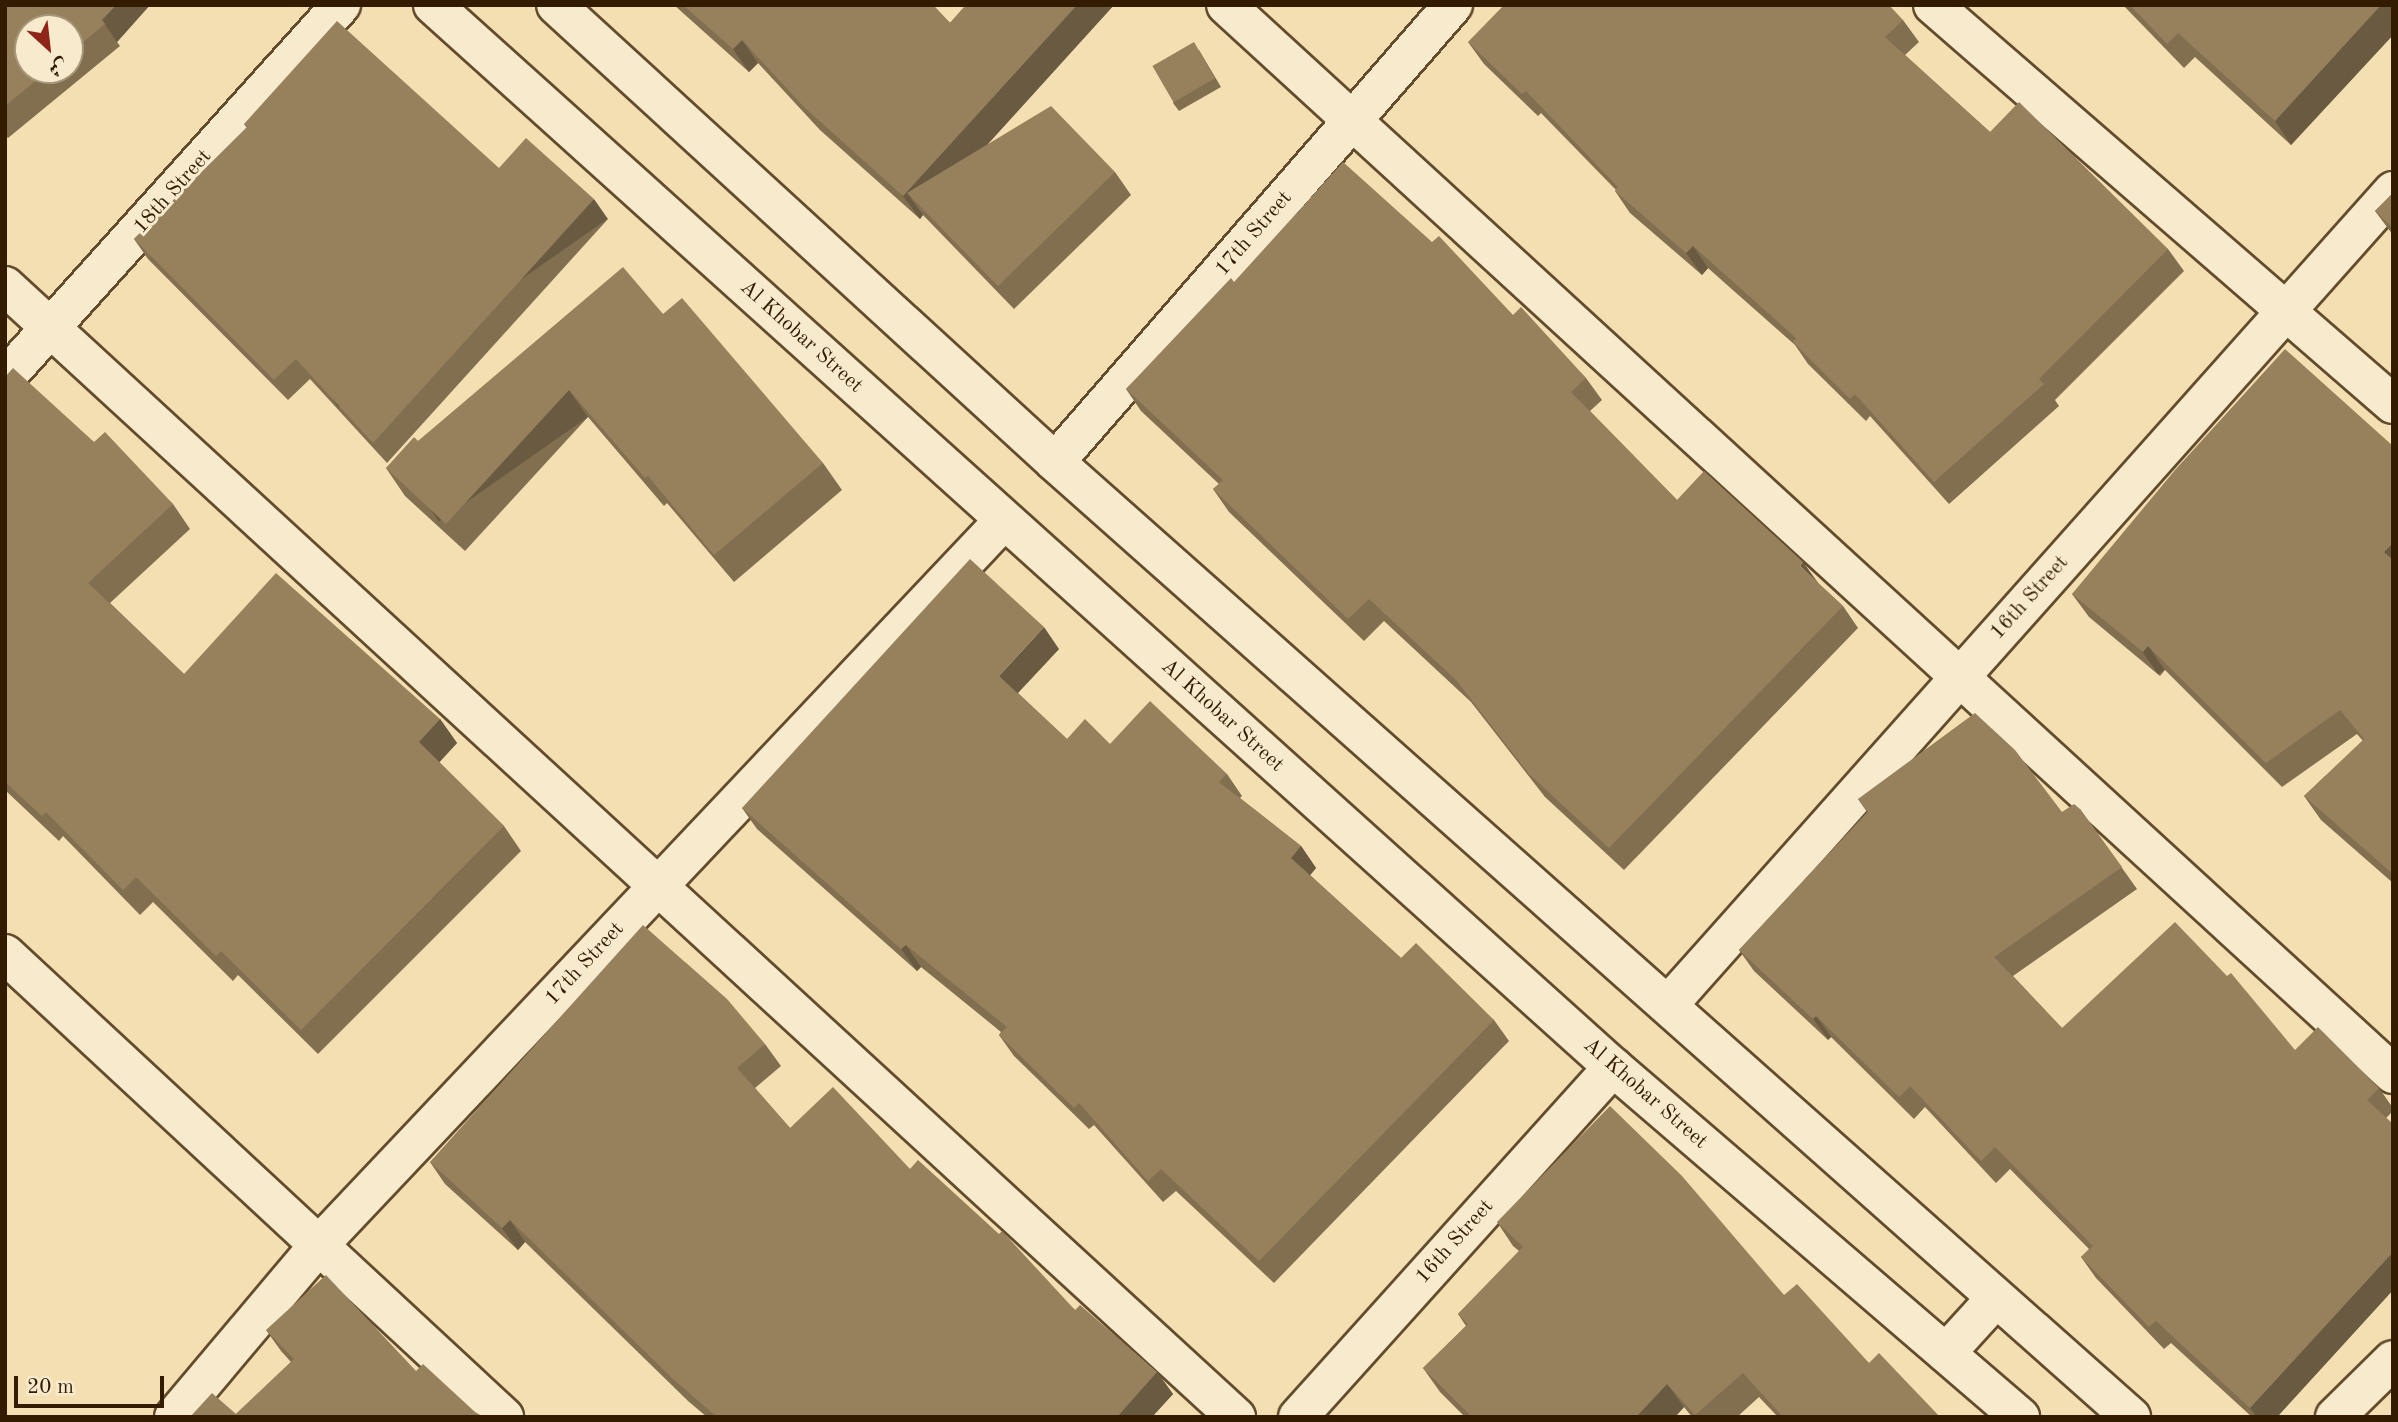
<!DOCTYPE html>
<meta charset="utf-8">
<style>
body{margin:0}
#map{position:relative;width:2398px;height:1422px;overflow:hidden;background:#f3dfb2;font-family:"Old Standard TT",Amiri,serif}
div>[style]{position:absolute}
[style*='--x']{left:calc(var(--x)*1px);top:calc(var(--y)*1px);width:calc(var(--w)*1px);rotate:calc(var(--a)*1deg)}
.roads{filter:drop-shadow(2px 0 #634c2c) drop-shadow(-2px 0 #634c2c) drop-shadow(0 2px #634c2c) drop-shadow(0 -2px #634c2c)}
.minor>*{height:38px;margin:-19px;padding:0 19px;transform-origin:19px;border-radius:19px;background:#f7eacd}
.tertiary>*{height:38px;margin:-19px;padding:0 19px;transform-origin:19px;border-radius:19px;background:#f7eacd}
.wall>*{inset:0;background:#826f50}
.shaded-wall>*{inset:0;background:#6a5a41;transform-origin:0 0}
.building>*{inset:0;background:#97815d;transform-origin:0 0}
span{translate:-50% -50%;white-space:nowrap;text-align:center;line-height:1.15;-webkit-text-stroke:6px #f7eacd;paint-order:stroke}
.street-label{font-size:21px;color:#331b00}
.frame{position:absolute;inset:0;border:7px solid #331b00;pointer-events:none}
.north{position:absolute;left:14px;top:14px;width:70px;height:70px;box-sizing:border-box;background:#f7eacd;border:2px solid #a9977b;border-radius:50%;rotate:153deg;font-size:19px;font-weight:700;line-height:28px;text-align:center;color:#331b00}
.north::after{content:'';display:block;margin:auto;width:24px;height:32px;background:#8f2418;clip-path:polygon(50% 0,100% 100%,50% 72%,0 100%)}
.scale{position:absolute;left:14px;top:1376px;width:150px;height:32px;box-sizing:border-box;border:4px solid #331b00;border-top:0;padding-left:9px;font-size:21px;line-height:24px;white-space:nowrap;color:#331b00;-webkit-text-stroke:5px #f7eacd;paint-order:stroke}
</style>
<div id="map">
<div class="roads">
<div class="minor">
<div style="--x:1226;--y:5;--w:1583;--a:42.49"></div>
<div style="--x:1933;--y:5;--w:609;--a:40.94"></div>
<div style="--x:5;--y:286;--w:1672;--a:42.58"></div>
<div style="--x:5;--y:378;--w:502;--a:-47.99"></div>
<div style="--x:1055;--y:462;--w:606;--a:-48.95"></div>
<div style="--x:5;--y:954;--w:681;--a:42.86"></div>
<div style="--x:1668;--y:1005;--w:1090;--a:-48.31"></div>
<div style="--x:174;--y:1417;--w:225;--a:-49.9"></div>
<div style="--x:319;--y:1245;--w:997;--a:-46.62"></div>
<div style="--x:1298;--y:1417;--w:471;--a:-48"></div>
<div style="--x:2335;--y:1417;--w:81;--a:-44.5"></div>
</div>
<div class="tertiary">
<div style="--x:433;--y:5;--w:1588;--a:41.99"></div>
<div style="--x:1613;--y:1067;--w:537;--a:40.69"></div>
<div style="--x:556;--y:5;--w:677;--a:42.48"></div>
<div style="--x:1055;--y:462;--w:1439;--a:41.59"></div>
<div style="--x:1946;--y:1353;--w:74;--a:-47.7"></div>
</div>
</div>
<div class="wall">
<div style="clip-path:polygon(evenodd,5px 5px,150px 5px,117px 42px,120px 46px,8px 138px,5px 135px,5px 5px,70px 28px,70px 70px,28px 70px,70px 28px)"></div>
<div style="clip-path:polygon(674px 5px,933px 5px,950px 23px,966px 5px,1114px 5px,988px 144px,1115px 172px,1131px 195px,1014px 309px,923px 215px,920px 219px,820px 130px,758px 63px,749px 72px)"></div>
<div style="clip-path:polygon(2123px 5px,2393px 5px,2393px 35px,2291px 145px,2195px 57px,2184px 68px)"></div>
<div style="clip-path:polygon(1903px 20px,1919px 42px,1905px 55px,1990px 132px,2168px 249px,2184px 271px,2055px 400px,2059px 406px,1949px 504px,1870px 416px,1866px 421px,1808px 364px,1795px 345px,1708px 268px,1702px 275px,1630px 213px,1615px 191px,1616px 190px,1541px 113px,1538px 116px,1484px 64px,1468px 42px)"></div>
<div style="clip-path:polygon(1199px 50px,1221px 87px,1179px 111px,1173px 103px)"></div>
<div style="clip-path:polygon(244px 124px,499px 168px,608px 219px,387px 463px,310px 379px,288px 400px,148px 259px,134px 239px,247px 128px)"></div>
<div style="clip-path:polygon(2393px 193px,2393px 235px,2375px 211px)"></div>
<div style="clip-path:polygon(1234px 282px,1513px 315px,1586px 378px,1602px 400px,1590px 411px,1677px 500px,1817px 582px,1843px 606px,1858px 628px,1624px 870px,1545px 797px,1471px 702px,1384px 621px,1364px 641px,1229px 512px,1213px 489px,1219px 484px,1141px 411px,1126px 389px)"></div>
<div style="clip-path:polygon(663px 314px,823px 463px,842px 490px,734px 582px,667px 503px,664px 506px,588px 417px,465px 551px,405px 496px,386px 468px,418px 441px)"></div>
<div style="clip-path:polygon(5px 377px,94px 442px,173px 504px,190px 529px,110px 603px,184px 674px,440px 719px,457px 743px,439px 762px,504px 826px,521px 851px,318px 1054px,238px 975px,233px 981px,153px 902px,140px 915px,63px 836px,59px 841px,5px 790px)"></div>
<div style="clip-path:polygon(2393px 446px,2393px 883px,2321px 820px,2304px 796px,2363px 741px,2357px 734px,2282px 787px,2165px 670px,2160px 676px,2089px 617px,2072px 594px)"></div>
<div style="clip-path:polygon(1059px 649px,1018px 693px,1067px 739px,1110px 744px,1227px 774px,1242px 796px,1240px 798px,1301px 846px,1316px 868px,1310px 875px,1401px 958px,1494px 1020px,1509px 1041px,1274px 1283px,1176px 1191px,1163px 1202px,1094px 1125px,1089px 1129px,1014px 1056px,999px 1035px,1001px 1032px,921px 967px,917px 971px,757px 829px,742px 808px)"></div>
<div style="clip-path:polygon(1858px 799px,2062px 812px,2080px 809px,2137px 889px,2013px 976px,2062px 1028px,2295px 1050px,2379px 1088px,2393px 1108px,2393px 1111px,2386px 1118px,2393px 1124px,2393px 1290px,2277px 1417px,2252px 1417px,2171px 1343px,2164px 1349px,2096px 1278px,2081px 1257px,2089px 1249px,2010px 1169px,1996px 1183px,1925px 1107px,1914px 1119px,1831px 1037px,1828px 1040px,1754px 971px,1739px 950px,1867px 812px)"></div>
<div style="clip-path:polygon(765px 1044px,781px 1066px,755px 1088px,790px 1128px,910px 1169px,1075px 1310px,1157px 1372px,1173px 1394px,1152px 1417px,707px 1417px,688px 1401px,525px 1242px,518px 1250px,445px 1184px,430px 1162px)"></div>
<div style="clip-path:polygon(1497px 1222px,1784px 1295px,1869px 1363px,1940px 1417px,1778px 1417px,1759px 1397px,1737px 1417px,1692px 1417px,1684px 1407px,1675px 1417px,1465px 1417px,1440px 1392px,1423px 1368px,1466px 1326px,1458px 1314px,1519px 1251px,1513px 1246px)"></div>
<div style="clip-path:polygon(266px 1330px,416px 1371px,475px 1412px,236px 1414px,291px 1362px,281px 1351px)"></div>
</div>
<div class="shaded-wall">
<div style="clip-path:polygon(116px 5px,150px 5px,117px 42px,102px 20px)"></div>
<div style="clip-path:polygon(1077px 5px,1114px 5px,926px 212px,907px 193px,923px 215px,920px 219px,903px 196px)"></div>
<div style="clip-path:polygon(2381px 5px,2393px 5px,2393px 35px,2291px 145px,2275px 121px)"></div>
<div style="clip-path:polygon(742px 40px,758px 63px,749px 72px,733px 49px)"></div>
<div style="left:594px;top:199px;width:24px;height:329px;rotate:55deg"></div>
<div style="clip-path:polygon(1693px 246px,1708px 268px,1702px 275px,1686px 253px)"></div>
<div style="left:569px;top:390px;width:33px;height:182px;rotate:55deg"></div>
<div style="clip-path:polygon(2393px 543px,2393px 564px,2384px 552px)"></div>
<div style="clip-path:polygon(1803px 562px,1819px 584px,1800px 566px)"></div>
<div style="clip-path:polygon(1044px 627px,1059px 649px,1014px 697px,999px 676px)"></div>
<div style="left:2148px;top:646px;width:29px;height:8px;rotate:55deg"></div>
<div style="clip-path:polygon(440px 719px,457px 743px,436px 766px,419px 742px)"></div>
<div style="clip-path:polygon(1301px 846px,1316px 868px,1307px 879px,1291px 858px)"></div>
<div style="clip-path:polygon(906px 945px,921px 967px,917px 971px,901px 949px)"></div>
<div style="left:1816px;top:1016px;width:26px;height:4px;rotate:54deg"></div>
<div style="clip-path:polygon(510px 1220px,525px 1242px,518px 1250px,502px 1228px)"></div>
<div style="clip-path:polygon(2393px 1252px,2393px 1290px,2277px 1417px,2257px 1417px,2250px 1408px)"></div>
<div style="clip-path:polygon(1157px 1372px,1173px 1394px,1152px 1417px,1117px 1417px)"></div>
<div style="clip-path:polygon(1667px 1384px,1684px 1407px,1675px 1417px,1636px 1417px)"></div>
</div>
<div class="building">
<div style="clip-path:polygon(5px 5px,116px 5px,102px 20px,105px 24px,70px 53px,70px 28px,28px 28px,28px 70px,49px 70px,5px 106px)"></div>
<div style="clip-path:polygon(683px 5px,933px 5px,950px 23px,966px 5px,1077px 5px,903px 196px,804px 107px,742px 40px,733px 49px)"></div>
<div style="clip-path:polygon(1504px 5px,1889px 5px,1903px 20px,1885px 37px,1990px 132px,2019px 102px,2168px 249px,2039px 379px,2044px 384px,1934px 482px,1855px 394px,1850px 399px,1793px 342px,1796px 338px,1693px 246px,1686px 253px,1615px 191px,1618px 187px,1526px 91px,1522px 94px,1468px 42px)"></div>
<div style="clip-path:polygon(2130px 5px,2381px 5px,2275px 121px,2178px 33px,2167px 44px)"></div>
<div style="clip-path:polygon(337px 21px,499px 168px,526px 138px,594px 199px,373px 443px,296px 359px,274px 380px,134px 239px,247px 127px,244px 124px)"></div>
<div style="left:1194px;top:42px;width:42px;height:48px;rotate:60deg"></div>
<div style="clip-path:polygon(1051px 106px,1115px 172px,998px 286px,907px 193px)"></div>
<div style="clip-path:polygon(1343px 162px,1432px 242px,1439px 236px,1513px 315px,1521px 307px,1586px 378px,1571px 392px,1677px 500px,1704px 471px,1803px 562px,1800px 566px,1843px 606px,1609px 848px,1529px 774px,1456px 680px,1369px 599px,1348px 619px,1213px 489px,1223px 480px,1126px 389px,1231px 278px,1234px 282px)"></div>
<div style="clip-path:polygon(2393px 193px,2393px 228px,2375px 211px)"></div>
<div style="clip-path:polygon(623px 267px,663px 314px,682px 298px,823px 463px,714px 555px,648px 476px,645px 478px,569px 390px,446px 524px,386px 468px,414px 437px,418px 441px)"></div>
<div style="clip-path:polygon(2285px 349px,2393px 446px,2393px 543px,2384px 552px,2393px 560px,2393px 874px,2304px 796px,2364px 739px,2340px 710px,2266px 763px,2148px 646px,2143px 652px,2072px 594px,2175px 470px)"></div>
<div style="clip-path:polygon(13px 368px,94px 442px,105px 432px,173px 504px,88px 583px,184px 674px,276px 573px,440px 719px,419px 742px,504px 826px,301px 1030px,221px 951px,216px 956px,136px 877px,123px 890px,46px 812px,42px 816px,5px 782px,5px 377px)"></div>
<div style="clip-path:polygon(970px 559px,1044px 627px,999px 676px,1067px 739px,1085px 719px,1110px 744px,1150px 701px,1227px 774px,1219px 782px,1301px 846px,1291px 858px,1401px 958px,1416px 943px,1494px 1020px,1259px 1261px,1161px 1169px,1148px 1181px,1079px 1103px,1074px 1108px,999px 1035px,1007px 1027px,906px 945px,901px 949px,742px 808px)"></div>
<div style="clip-path:polygon(1975px 713px,2015px 750px,2062px 812px,2074px 804px,2080px 809px,2122px 867px,1994px 957px,2062px 1028px,2175px 922px,2227px 976px,2231px 973px,2295px 1050px,2318px 1027px,2379px 1088px,2367px 1100px,2393px 1124px,2393px 1252px,2250px 1408px,2156px 1321px,2149px 1327px,2081px 1257px,2093px 1246px,1995px 1147px,1981px 1161px,1910px 1086px,1899px 1097px,1816px 1016px,1813px 1019px,1739px 950px,1868px 812px,1858px 799px)"></div>
<div style="clip-path:polygon(643px 925px,727px 999px,765px 1044px,737px 1068px,790px 1128px,833px 1087px,910px 1169px,918px 1160px,999px 1234px,1002px 1231px,1075px 1310px,1080px 1305px,1157px 1372px,1117px 1417px,717px 1417px,673px 1379px,510px 1220px,502px 1228px,430px 1162px)"></div>
<div style="clip-path:polygon(1610px 1106px,1682px 1176px,1784px 1295px,1797px 1284px,1869px 1363px,1879px 1353px,1940px 1417px,1783px 1417px,1743px 1373px,1695px 1415px,1667px 1384px,1636px 1417px,1472px 1417px,1423px 1368px,1468px 1324px,1458px 1314px,1523px 1247px,1497px 1222px)"></div>
<div style="clip-path:polygon(326px 1275px,416px 1371px,423px 1364px,475px 1412px,484px 1417px,190px 1417px,212px 1393px,236px 1414px,294px 1359px,266px 1330px)"></div>
</div>
<div class="street-label">
<span style="left:173px;top:192px;rotate:-48deg">18th Street</span>
<span style="left:1254px;top:234px;rotate:-49deg">17th Street</span>
<span style="left:801px;top:337px;rotate:42deg">Al Khobar Street</span>
<span style="left:2030px;top:598px;rotate:-48deg">16th Street</span>
<span style="left:1222px;top:716px;rotate:42deg">Al Khobar Street</span>
<span style="left:585px;top:964px;rotate:-47deg">17th Street</span>
<span style="left:1645px;top:1094px;rotate:41deg">Al Khobar Street</span>
<span style="left:1455px;top:1242px;rotate:-48deg">16th Street</span>
</div>
<div class="frame"></div>
<div class="north">ش</div>
<div class="scale">20 m</div>
</div>
